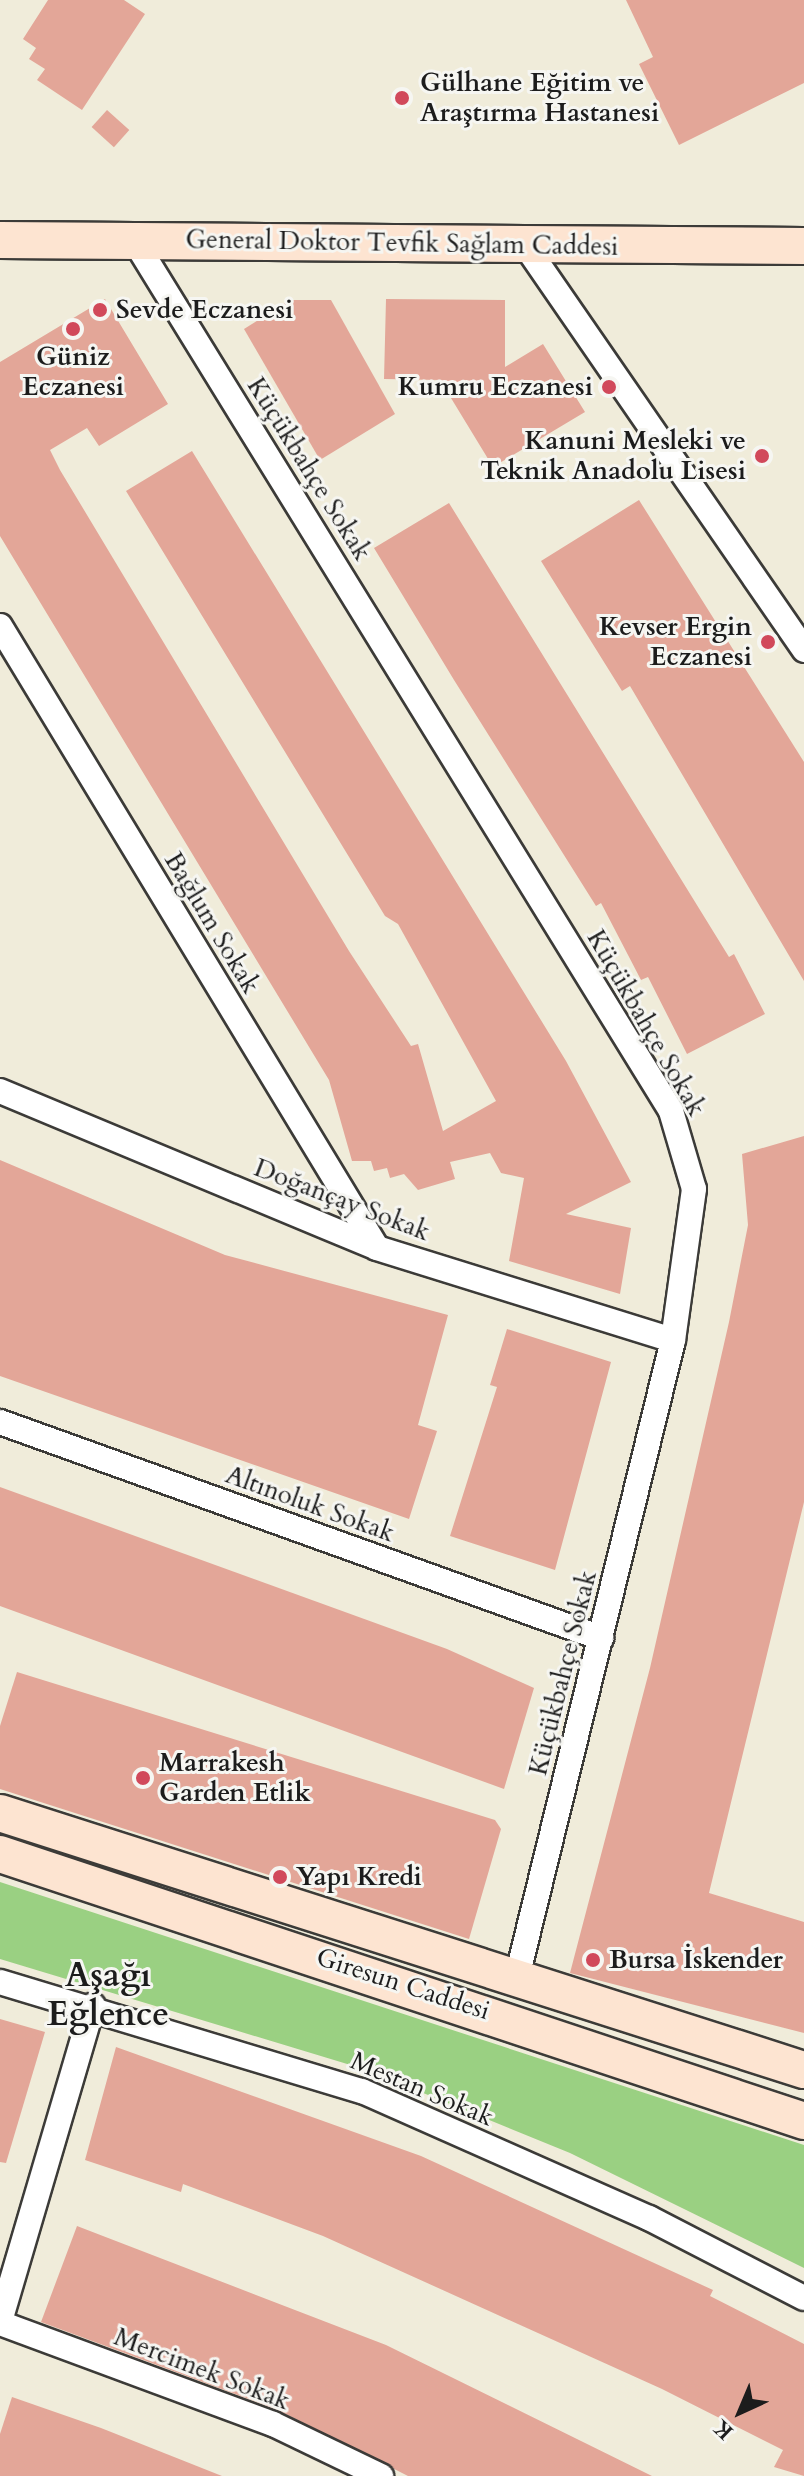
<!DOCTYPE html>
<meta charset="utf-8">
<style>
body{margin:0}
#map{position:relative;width:804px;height:2476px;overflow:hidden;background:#f0ecda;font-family:Cardo,serif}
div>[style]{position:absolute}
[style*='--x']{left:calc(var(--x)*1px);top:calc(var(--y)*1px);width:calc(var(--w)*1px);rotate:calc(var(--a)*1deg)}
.green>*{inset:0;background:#9ad082}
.building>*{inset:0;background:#e3a698;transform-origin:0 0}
.roads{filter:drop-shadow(2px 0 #3c3b38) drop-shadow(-2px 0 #3c3b38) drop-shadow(0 2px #3c3b38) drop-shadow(0 -2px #3c3b38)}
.street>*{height:24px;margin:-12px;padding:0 12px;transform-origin:12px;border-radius:12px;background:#fff}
.secondary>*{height:36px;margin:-18px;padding:0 18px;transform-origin:18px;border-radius:18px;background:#fde4d1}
.dots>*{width:22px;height:22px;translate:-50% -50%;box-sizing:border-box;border:4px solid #f6f6f2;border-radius:50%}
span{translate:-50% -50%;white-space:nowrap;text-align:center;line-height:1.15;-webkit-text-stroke:6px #f6f6f2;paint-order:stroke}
.poi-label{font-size:26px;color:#1c1c1c;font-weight:700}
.left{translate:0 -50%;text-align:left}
.right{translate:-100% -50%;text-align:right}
.street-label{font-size:26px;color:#1c1c1c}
.district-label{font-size:34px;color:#1c1c1c;font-weight:700}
.north{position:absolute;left:700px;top:2372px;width:80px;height:80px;-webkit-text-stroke:6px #f6f6f2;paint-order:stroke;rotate:224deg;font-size:22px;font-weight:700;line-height:32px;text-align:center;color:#1c1c1c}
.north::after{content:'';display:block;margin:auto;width:28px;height:36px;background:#1c1c1c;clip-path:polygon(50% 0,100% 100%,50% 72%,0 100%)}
</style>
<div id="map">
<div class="green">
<div style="clip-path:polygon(0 1882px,804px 2145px,804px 2268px,570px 2153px,367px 2070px,0 1959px)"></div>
</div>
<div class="building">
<div style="clip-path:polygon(48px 0,124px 0,145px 14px,82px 110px,37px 80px,45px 69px,29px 59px,36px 48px,23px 39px)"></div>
<div style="clip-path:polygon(626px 0,804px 0,804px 83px,679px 145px,639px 64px,653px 57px)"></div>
<div style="left:107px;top:110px;width:30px;height:23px;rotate:42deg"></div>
<div style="clip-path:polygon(105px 299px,168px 404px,99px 446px,87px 428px,50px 450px,60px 470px,349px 951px,411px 1046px,418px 1044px,443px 1131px,496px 1101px,398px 924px,385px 916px,126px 491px,192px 451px,566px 1061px,631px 1182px,566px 1214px,631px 1228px,620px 1294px,509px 1261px,524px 1178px,501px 1173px,490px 1153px,450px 1162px,455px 1179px,418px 1190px,404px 1174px,390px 1178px,387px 1168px,374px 1171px,371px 1161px,352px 1161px,329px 1080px,0 536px,0 362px)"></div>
<div style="clip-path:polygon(386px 299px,505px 300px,505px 367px,543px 344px,585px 412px,493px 467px,440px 380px,384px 379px)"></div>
<div style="clip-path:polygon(290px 300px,331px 300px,395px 414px,320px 460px,244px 329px)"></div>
<div style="clip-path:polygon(639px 500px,804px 762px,804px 981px,630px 686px,622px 691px,541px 561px)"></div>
<div style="clip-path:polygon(449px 503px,729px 957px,734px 954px,765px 1014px,687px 1054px,648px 977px,641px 980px,601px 903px,596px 906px,454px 680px,374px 548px)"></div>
<div style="clip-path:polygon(804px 1136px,804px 1502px,709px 1893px,804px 1922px,804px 2033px,570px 1973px,650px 1668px,729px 1322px,748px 1225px,742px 1154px)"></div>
<div style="clip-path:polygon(0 1160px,225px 1255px,448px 1315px,418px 1425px,437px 1431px,409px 1519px,0 1376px)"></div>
<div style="clip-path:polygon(507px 1329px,611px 1362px,555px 1570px,450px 1536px,497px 1387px,490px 1385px)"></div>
<div style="clip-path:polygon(0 1487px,447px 1649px,534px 1688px,504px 1789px,0 1606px)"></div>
<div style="clip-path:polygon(17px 1672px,495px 1820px,501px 1829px,469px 1939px,0 1789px,0 1726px)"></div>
<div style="clip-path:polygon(0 2019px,45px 2032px,6px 2163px,0 2162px)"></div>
<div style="clip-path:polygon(116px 2047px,421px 2156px,713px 2290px,710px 2296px,804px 2344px,804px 2476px,774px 2467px,783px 2450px,662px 2389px,323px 2236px,183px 2184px,181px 2192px,85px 2160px)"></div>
<div style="clip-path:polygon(77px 2226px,386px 2345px,652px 2476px,408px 2476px,278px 2410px,41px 2322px)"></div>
<div style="clip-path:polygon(12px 2397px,101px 2428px,222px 2476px,0 2476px,0 2434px)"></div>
</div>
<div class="roads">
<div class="street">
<div style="--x:134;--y:240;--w:1023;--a:58.34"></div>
<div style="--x:671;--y:1111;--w:81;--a:73.6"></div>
<div style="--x:694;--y:1189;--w:152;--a:97.9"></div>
<div style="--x:673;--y:1340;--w:660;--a:103.76"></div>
<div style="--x:525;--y:245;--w:492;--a:55.4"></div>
<div style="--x:0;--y:626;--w:727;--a:58.78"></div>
<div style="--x:0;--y:1091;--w:408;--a:22.6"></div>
<div style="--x:377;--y:1248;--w:310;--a:17.3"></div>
<div style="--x:0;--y:1422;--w:639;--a:19.77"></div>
<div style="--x:0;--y:1982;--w:378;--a:16.8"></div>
<div style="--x:362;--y:2091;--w:314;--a:23.9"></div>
<div style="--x:649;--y:2218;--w:174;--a:27.3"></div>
<div style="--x:0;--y:2321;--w:329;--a:-73.6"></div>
<div style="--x:0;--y:2323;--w:291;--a:20.3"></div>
<div style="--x:273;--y:2424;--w:120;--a:25.7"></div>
</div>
<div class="secondary">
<div style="--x:0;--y:240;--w:804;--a:0.43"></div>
<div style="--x:0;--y:1813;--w:844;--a:17.73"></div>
<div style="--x:0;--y:1854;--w:847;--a:18.37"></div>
</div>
</div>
<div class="dots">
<div style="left:402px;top:98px;background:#d1495b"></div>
<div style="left:100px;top:310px;background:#d1495b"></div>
<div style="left:73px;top:329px;background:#d1495b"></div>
<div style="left:609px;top:387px;background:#d1495b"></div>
<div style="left:762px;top:456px;background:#d1495b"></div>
<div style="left:768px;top:642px;background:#d1495b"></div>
<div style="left:143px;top:1778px;background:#d1495b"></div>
<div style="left:280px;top:1877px;background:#d1495b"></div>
<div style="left:593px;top:1960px;background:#d1495b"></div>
</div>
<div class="poi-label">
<span class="left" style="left:420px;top:98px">Gülhane Eğitim ve<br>Araştırma Hastanesi</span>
<span class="left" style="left:116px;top:310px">Sevde Eczanesi</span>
<span style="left:73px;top:372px">Güniz<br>Eczanesi</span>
<span class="right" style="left:593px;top:387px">Kumru Eczanesi</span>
<span class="right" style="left:746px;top:456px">Kanuni Mesleki ve<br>Teknik Anadolu Lisesi</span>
<span class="right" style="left:752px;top:642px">Kevser Ergin<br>Eczanesi</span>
<span class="left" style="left:159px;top:1778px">Marrakesh<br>Garden Etlik</span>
<span class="left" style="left:296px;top:1877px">Yapı Kredi</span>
<span class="left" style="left:609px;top:1960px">Bursa İskender</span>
</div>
<div class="street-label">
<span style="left:402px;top:243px;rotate:1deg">General Doktor Tevfik Sağlam Caddesi</span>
<span style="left:309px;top:469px;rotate:58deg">Küçükbahçe Sokak</span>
<span style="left:212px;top:923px;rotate:59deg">Bağlum Sokak</span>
<span style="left:646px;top:1023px;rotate:60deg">Küçükbahçe Sokak</span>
<span style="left:342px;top:1200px;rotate:21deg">Doğançay Sokak</span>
<span style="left:310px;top:1504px;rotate:20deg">Altınoluk Sokak</span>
<span style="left:563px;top:1673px;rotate:-76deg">Küçükbahçe Sokak</span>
<span style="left:403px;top:1984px;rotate:18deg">Giresun Caddesi</span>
<span style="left:422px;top:2089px;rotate:23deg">Mestan Sokak</span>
<span style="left:202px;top:2369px;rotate:21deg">Mercimek Sokak</span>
</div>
<div class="district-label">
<span style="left:108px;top:1995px">Aşağı<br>Eğlence</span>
</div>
<div class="north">K</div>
</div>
